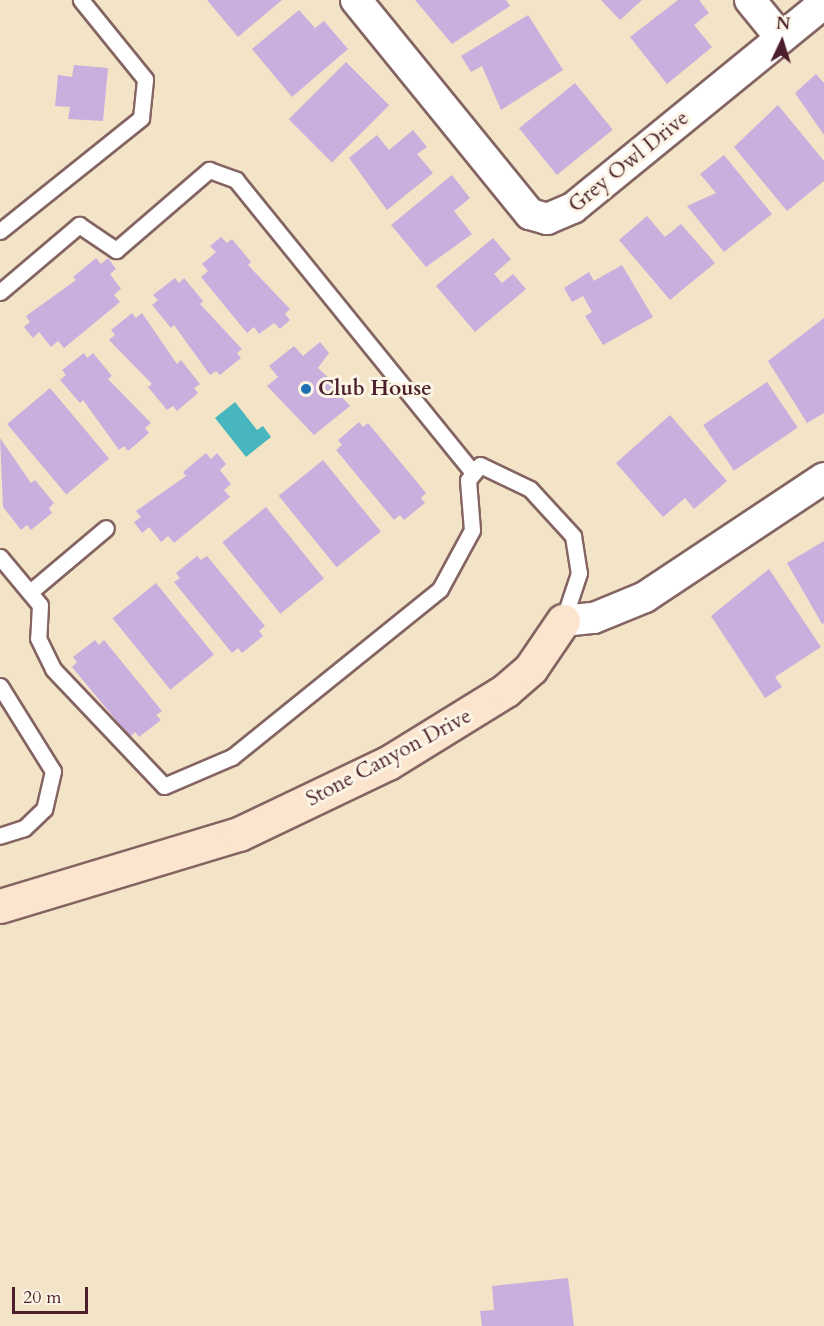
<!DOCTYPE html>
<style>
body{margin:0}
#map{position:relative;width:824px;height:1326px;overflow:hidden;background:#f3e4c8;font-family:Cardo,serif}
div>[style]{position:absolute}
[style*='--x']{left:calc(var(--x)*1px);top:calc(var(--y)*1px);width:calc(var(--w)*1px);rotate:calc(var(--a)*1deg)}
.water>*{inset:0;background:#47b6be}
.building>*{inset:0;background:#c9afdd;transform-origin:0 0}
.roads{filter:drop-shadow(2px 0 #856462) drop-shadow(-2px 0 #856462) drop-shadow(0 2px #856462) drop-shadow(0 -2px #856462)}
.lane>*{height:15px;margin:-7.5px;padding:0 7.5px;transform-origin:7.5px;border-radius:7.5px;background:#fff}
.street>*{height:30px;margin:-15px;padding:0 15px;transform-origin:15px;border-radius:15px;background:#fff}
.secondary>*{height:33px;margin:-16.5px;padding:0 16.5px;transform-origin:16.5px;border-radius:16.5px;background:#fbe5cf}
.dots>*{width:16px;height:16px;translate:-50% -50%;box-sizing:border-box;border:3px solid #fcf5e5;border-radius:50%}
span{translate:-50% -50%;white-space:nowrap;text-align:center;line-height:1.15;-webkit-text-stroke:6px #fcf5e5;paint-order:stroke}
.street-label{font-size:21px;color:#4a1f2b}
.poi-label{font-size:21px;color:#4a1f2b;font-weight:700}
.left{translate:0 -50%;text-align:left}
.north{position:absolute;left:752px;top:12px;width:60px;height:60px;-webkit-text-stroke:4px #fcf5e5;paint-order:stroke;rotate:4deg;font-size:16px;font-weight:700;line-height:24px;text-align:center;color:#4a1f2b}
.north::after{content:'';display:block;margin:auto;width:21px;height:27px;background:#4a1f2b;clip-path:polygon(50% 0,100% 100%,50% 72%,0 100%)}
.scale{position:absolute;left:12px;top:1287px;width:76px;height:27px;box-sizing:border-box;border:3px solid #4a1f2b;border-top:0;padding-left:8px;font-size:18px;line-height:21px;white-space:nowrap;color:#4a1f2b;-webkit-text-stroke:4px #fcf5e5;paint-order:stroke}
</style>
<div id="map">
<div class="water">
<div style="clip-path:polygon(235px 402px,257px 430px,263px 426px,271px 437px,246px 457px,215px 418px)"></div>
</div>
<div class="building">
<div style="clip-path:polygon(207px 0,282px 0,238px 37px)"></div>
<div style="clip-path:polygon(415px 0,506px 0,510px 6px,452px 44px)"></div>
<div style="clip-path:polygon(601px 0,642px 0,620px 20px)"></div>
<div style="clip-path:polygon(678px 0,699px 0,709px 13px,694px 25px,712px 47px,667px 84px,630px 37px)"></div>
<div style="clip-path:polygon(299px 10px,315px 28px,324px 21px,348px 49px,292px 97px,252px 49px)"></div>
<div style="clip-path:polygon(528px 15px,563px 70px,501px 110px,482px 66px,471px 72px,461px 56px)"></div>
<div style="left:346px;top:62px;width:61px;height:81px;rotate:45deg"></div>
<div style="clip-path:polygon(74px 65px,108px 68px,103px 121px,68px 119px,70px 107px,55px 106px,58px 75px,72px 77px)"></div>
<div style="clip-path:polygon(816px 74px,824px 83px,824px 135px,795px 93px)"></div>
<div style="left:575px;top:83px;width:60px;height:72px;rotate:51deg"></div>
<div style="clip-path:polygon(778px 105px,824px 161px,824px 181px,787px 211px,734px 147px)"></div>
<div style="clip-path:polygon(413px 130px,427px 147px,417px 154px,433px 173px,387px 210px,349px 158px,377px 135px,389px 150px)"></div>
<div style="clip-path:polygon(724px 155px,772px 214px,724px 252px,687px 206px,716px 193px,700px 174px)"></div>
<div style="clip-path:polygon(452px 175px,470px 198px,454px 211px,472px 234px,426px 267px,391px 225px)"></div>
<div style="clip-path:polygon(647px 216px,665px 237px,681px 224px,715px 263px,670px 300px,619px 240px)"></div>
<div style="clip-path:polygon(221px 237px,227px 243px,232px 239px,251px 262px,248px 265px,290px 309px,285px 314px,290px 320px,280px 329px,274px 323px,259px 334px,254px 327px,247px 333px,201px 277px,208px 271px,202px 264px,216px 252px,210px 246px)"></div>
<div style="clip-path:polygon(493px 238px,511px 259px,494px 274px,502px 283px,513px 274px,526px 289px,475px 332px,436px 286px)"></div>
<div style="clip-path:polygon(96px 258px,101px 264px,108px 258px,116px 269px,110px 274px,121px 289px,114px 295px,120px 302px,64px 348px,58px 341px,51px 347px,39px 332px,33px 338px,24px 327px,30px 322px,26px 316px,76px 280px,73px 277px)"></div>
<div style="clip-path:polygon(622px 265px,653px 317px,603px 345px,585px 316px,592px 312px,583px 296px,572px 302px,564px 288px,589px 272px,594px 281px)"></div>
<div style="clip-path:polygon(175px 278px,179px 283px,184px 278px,203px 301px,200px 304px,242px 349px,237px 353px,241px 358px,220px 375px,216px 371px,210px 375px,174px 325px,171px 328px,152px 305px,158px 300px,153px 295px)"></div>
<div style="clip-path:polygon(132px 313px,136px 318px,142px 313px,177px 364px,181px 360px,200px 384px,194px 388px,198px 393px,177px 411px,173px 406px,167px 410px,148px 387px,152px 384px,109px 340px,115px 335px,111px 330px)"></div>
<div style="clip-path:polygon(824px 318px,824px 413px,807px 423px,768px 361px)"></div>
<div style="clip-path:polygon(320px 342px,329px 353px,318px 368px,345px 393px,341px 396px,350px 406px,314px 435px,267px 386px,278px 377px,269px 366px,294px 346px,303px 356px)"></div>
<div style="clip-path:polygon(84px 353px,87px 358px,93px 353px,112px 376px,108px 379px,151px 423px,145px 428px,149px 433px,128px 451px,124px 446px,119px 450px,83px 400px,80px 403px,60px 380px,66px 375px,62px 370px)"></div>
<div style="left:767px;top:382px;width:55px;height:77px;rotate:56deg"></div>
<div style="left:50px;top:388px;width:92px;height:56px;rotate:50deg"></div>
<div style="clip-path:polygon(670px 415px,727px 481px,694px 509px,685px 498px,663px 517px,616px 463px)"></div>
<div style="clip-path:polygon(359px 422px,363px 427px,368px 423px,426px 493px,421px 498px,425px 503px,404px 520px,400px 515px,394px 520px,336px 450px,342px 445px,338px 440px)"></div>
<div style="clip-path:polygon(0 438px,31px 483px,35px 480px,54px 503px,49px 508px,52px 513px,31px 530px,27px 525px,21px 530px,3px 507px)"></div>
<div style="clip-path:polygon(206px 453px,211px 459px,217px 453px,226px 464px,220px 470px,231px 484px,224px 490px,230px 497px,174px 543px,168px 536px,161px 542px,149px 527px,142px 533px,134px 522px,141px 517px,136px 511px,186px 476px,183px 472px)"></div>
<div style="left:323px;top:460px;width:92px;height:57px;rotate:51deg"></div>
<div style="left:266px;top:507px;width:92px;height:56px;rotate:51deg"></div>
<div style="clip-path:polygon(824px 541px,824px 623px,822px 624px,787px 563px)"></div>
<div style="clip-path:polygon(197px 556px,201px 560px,207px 556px,265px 626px,259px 631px,263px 636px,242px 653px,238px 648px,232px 653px,174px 582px,180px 578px,176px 573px)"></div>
<div style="clip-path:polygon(769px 569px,821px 647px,775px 677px,782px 687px,765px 698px,711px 616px)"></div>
<div style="left:156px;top:583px;width:92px;height:56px;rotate:51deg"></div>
<div style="clip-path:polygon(95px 640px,99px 645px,104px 640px,162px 711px,156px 715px,161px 720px,139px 737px,135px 732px,130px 737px,72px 667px,77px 662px,73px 657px)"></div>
<div style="clip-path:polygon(568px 1278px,574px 1326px,482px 1326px,480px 1311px,494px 1310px,492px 1286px)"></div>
</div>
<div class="roads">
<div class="lane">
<div style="--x:0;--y:231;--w:181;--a:-38.7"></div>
<div style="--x:141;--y:118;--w:39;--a:-84"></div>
<div style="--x:145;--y:79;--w:102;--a:-129"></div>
<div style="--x:0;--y:292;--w:104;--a:-40.3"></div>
<div style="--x:79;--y:225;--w:45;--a:34"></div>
<div style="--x:116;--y:250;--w:123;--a:-40.7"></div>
<div style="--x:209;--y:170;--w:29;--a:20"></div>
<div style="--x:236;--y:180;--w:377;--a:51"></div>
<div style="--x:0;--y:557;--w:62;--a:50.2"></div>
<div style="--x:40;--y:605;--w:33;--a:93"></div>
<div style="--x:38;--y:638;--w:34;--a:64"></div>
<div style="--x:53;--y:669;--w:161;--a:46.5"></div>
<div style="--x:164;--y:786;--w:74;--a:-23.1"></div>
<div style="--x:232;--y:757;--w:267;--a:-38.9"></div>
<div style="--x:440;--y:589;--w:67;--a:-61.5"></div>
<div style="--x:472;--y:530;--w:50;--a:-94.6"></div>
<div style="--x:468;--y:480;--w:19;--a:-51"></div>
<div style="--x:480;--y:465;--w:55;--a:25.6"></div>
<div style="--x:530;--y:489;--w:64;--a:47.5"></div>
<div style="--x:573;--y:536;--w:37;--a:81"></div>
<div style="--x:579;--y:573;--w:51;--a:108.4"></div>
<div style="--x:30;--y:592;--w:99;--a:-40.1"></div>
<div style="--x:0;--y:686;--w:100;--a:58.1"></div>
<div style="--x:53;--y:771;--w:39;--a:103"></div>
<div style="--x:44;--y:809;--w:28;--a:136"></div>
<div style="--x:24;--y:828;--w:25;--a:162"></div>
</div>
<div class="street">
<div style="--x:356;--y:0;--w:276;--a:50.9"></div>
<div style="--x:530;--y:214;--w:18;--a:16"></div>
<div style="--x:547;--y:219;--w:28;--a:-23"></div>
<div style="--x:573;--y:208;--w:324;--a:-39.2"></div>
<div style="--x:750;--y:0;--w:49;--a:50.8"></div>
<div style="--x:563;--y:621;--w:31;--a:-6"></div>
<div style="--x:594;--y:618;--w:55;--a:-22.4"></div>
<div style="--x:645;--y:597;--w:215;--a:-33.6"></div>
</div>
<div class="secondary">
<div style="--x:0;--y:906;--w:250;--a:-16.8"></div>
<div style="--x:239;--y:834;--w:165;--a:-25.5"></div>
<div style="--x:388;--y:763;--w:139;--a:-31.7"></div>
<div style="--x:506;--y:690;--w:33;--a:-41"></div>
<div style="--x:531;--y:668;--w:57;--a:-55.8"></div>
</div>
</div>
<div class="dots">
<div style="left:306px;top:389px;background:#1f6fb2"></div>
</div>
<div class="street-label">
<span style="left:629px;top:162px;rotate:-39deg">Grey Owl Drive</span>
<span style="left:389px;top:758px;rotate:-28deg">Stone Canyon Drive</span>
</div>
<div class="poi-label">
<span class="left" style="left:318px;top:389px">Club House</span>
</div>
<div class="north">N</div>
<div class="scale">20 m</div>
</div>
